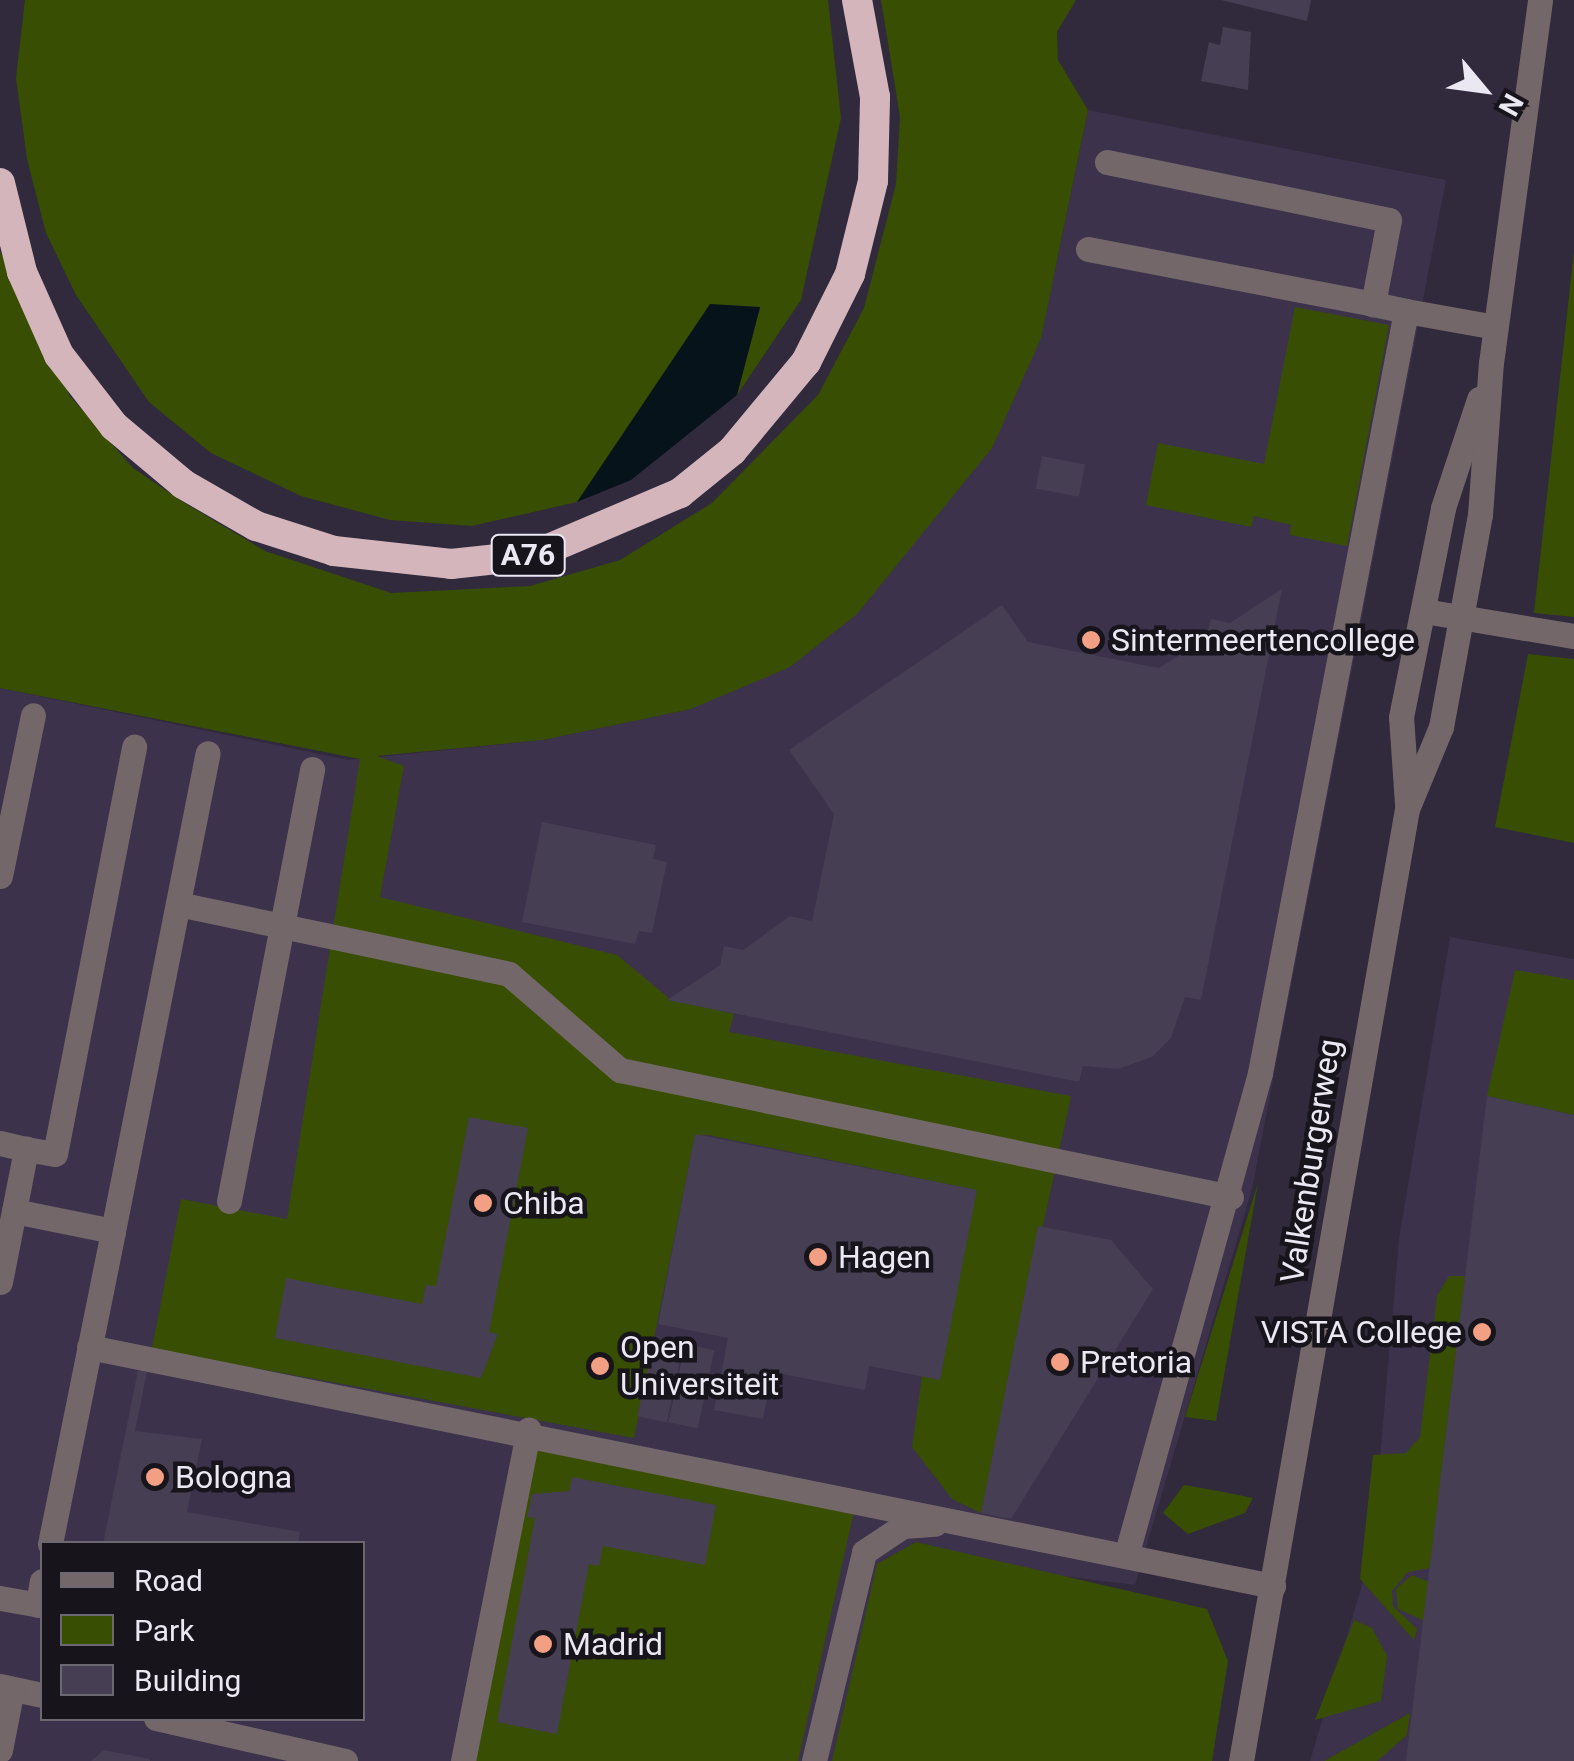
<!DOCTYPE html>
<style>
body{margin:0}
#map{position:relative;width:1574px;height:1761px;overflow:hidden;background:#31293c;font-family:Roboto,sans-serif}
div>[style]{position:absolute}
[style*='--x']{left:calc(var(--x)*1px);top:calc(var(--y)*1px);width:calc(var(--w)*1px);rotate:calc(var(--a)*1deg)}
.built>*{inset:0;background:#3c324b}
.green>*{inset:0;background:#384e02}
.water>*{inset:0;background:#06131b}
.building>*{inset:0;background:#463e52;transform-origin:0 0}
.minor>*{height:25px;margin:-12.5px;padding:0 12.5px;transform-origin:12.5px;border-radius:12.5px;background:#736769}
.highway>*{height:30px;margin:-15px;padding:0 15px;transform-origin:15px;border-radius:15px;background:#d3b5bb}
.dots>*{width:28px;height:28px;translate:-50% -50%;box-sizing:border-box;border:5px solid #17141c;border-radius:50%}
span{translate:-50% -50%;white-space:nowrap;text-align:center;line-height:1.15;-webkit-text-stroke:9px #17141c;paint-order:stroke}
.shield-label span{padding:2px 8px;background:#17141c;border:2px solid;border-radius:8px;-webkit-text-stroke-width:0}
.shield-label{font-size:30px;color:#ebe7f3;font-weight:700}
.poi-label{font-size:32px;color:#ebe7f3}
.left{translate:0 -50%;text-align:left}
.right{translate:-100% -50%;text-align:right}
.street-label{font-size:32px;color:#ebe7f3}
.legend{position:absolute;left:40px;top:1541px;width:325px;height:180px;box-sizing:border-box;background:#17141c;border:2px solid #6c6872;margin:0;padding:12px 18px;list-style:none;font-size:30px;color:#ebe7f3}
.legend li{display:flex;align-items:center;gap:20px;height:50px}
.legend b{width:50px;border:2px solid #6c6872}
.north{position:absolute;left:1434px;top:40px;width:100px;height:100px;-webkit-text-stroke:8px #17141c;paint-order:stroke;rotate:119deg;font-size:28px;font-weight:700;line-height:40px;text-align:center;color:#ebe7f3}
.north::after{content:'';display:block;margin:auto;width:35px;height:45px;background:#ebe7f3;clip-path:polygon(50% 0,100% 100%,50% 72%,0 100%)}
</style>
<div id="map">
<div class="built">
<div style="clip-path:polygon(evenodd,1088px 110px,1446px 180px,1252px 1189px,1135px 1585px,893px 1555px,840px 1761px,0 1761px,0 688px,348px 760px,543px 740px,691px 709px,1055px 271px,1088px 110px,42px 1544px,362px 1544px,362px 1718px,42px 1718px,42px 1544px)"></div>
<div style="clip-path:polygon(1450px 937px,1574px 959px,1574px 1761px,1310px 1761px,1372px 1551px,1399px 1239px)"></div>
</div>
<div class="green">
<div style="clip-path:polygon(25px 0,828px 0,841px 118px,801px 300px,737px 395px,760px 308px,645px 412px,577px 502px,472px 526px,390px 520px,301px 496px,211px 453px,149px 402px,76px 295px,46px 233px,27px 159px,16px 78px)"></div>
<div style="clip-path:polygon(881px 0,1076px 0,1057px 32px,1058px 60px,1088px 110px,1041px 338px,992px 448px,857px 614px,790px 667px,691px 709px,543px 740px,377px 756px,404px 766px,380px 897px,617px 955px,670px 999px,734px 1014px,729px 1032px,1071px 1096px,981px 1513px,952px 1499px,912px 1447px,922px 1376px,940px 1379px,976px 1190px,708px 1135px,695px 1135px,634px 1438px,152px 1349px,181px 1199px,287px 1219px,360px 759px,0 688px,0 251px,70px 396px,133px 468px,183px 502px,265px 551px,391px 593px,530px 586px,620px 560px,712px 503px,818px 395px,864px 308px,896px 184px,900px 117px)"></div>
<div style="clip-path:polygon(1574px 251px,1574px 617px,1534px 613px)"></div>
<div style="clip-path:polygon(1295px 307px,1389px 325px,1347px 546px,1290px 535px,1291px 525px,1254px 516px,1251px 527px,1146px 505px,1158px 443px,1264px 464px)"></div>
<div style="clip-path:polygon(1528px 654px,1574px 659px,1574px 843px,1495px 827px)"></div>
<div style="clip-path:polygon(1515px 970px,1574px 980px,1574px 1115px,1487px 1096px)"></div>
<div style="clip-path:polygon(1258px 1183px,1216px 1421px,1185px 1417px)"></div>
<div style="clip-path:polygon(1449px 1276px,1465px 1276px,1430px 1568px,1408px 1572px,1392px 1591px,1393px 1606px,1417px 1629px,1414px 1640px,1360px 1579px,1373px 1455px,1406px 1453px,1420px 1437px,1437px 1296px)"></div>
<div style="clip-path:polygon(535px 1448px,855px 1507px,798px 1761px,471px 1761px)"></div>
<div style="clip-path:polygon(1184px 1485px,1224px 1492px,1253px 1498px,1245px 1513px,1188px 1534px,1163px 1513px)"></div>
<div style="clip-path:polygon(916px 1542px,1207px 1609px,1228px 1661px,1212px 1761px,832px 1761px,877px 1564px)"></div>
<div style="clip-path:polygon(1412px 1575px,1437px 1585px,1440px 1628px,1398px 1609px,1396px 1589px)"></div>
<div style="clip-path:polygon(1354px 1620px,1372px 1628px,1387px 1656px,1381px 1701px,1315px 1720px)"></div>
<div style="clip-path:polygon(1410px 1713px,1407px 1735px,1377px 1761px,1324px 1761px)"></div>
</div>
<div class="water">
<div style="clip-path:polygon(710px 304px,760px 307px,737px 395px,631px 480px,577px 502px)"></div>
</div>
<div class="building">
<div style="clip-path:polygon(1221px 0,1311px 0,1307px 21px)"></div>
<div style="clip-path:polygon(1223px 27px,1251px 32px,1248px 90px,1201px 81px,1209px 42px,1220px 45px)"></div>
<div style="left:1042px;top:456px;width:44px;height:33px;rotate:11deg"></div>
<div style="clip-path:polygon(1282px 589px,1201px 1000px,1185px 997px,1171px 1038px,1152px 1057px,1118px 1069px,1083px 1066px,1079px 1082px,667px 1000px,720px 965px,724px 946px,743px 950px,790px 916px,812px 921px,834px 814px,789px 750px,1002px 605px,1028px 642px,1159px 668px,1206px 638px,1211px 619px,1230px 623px)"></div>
<div style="clip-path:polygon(542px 822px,656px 845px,653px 859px,667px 862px,652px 933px,639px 931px,635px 944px,522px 922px)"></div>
<div style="clip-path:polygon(1487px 1096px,1574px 1115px,1574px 1761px,1406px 1761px)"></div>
<div style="clip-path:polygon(469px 1117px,528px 1128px,489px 1332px,498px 1334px,481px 1378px,275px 1338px,286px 1278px,422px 1304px,426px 1285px,436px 1286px)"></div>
<div style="clip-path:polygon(695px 1134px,977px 1190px,940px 1380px,869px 1366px,865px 1390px,772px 1372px,763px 1419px,714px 1410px,728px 1338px,658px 1324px)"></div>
<div style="clip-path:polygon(1038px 1226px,1111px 1240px,1153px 1289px,1011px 1519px,981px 1513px)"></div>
<div style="left:654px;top:1338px;width:30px;height:80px;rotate:12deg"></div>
<div style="left:685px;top:1344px;width:30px;height:80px;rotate:12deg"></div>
<div style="clip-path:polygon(138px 1370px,147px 1372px,135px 1431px,202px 1439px,187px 1512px,300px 1532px,298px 1544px,103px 1544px)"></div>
<div style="clip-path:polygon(572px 1477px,716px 1505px,705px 1565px,603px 1546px,599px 1566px,589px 1564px,557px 1734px,497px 1722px,535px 1518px,527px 1517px,532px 1494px,569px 1491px)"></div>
<div style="clip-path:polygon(104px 1750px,150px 1759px,150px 1761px,91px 1761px)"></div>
</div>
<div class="minor">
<div style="--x:1107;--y:162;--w:288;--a:11.6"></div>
<div style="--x:1389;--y:220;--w:86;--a:100.8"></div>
<div style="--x:1373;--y:304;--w:34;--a:12"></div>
<div style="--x:1406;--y:311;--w:776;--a:100.85"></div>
<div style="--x:1260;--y:1073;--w:495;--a:105.5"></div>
<div style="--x:1088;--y:249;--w:290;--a:10.9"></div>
<div style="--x:1406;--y:311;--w:91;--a:10.1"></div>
<div style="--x:1424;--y:611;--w:152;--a:9.5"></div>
<div style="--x:1407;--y:804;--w:87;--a:-93.9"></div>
<div style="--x:1401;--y:717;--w:213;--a:-78.6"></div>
<div style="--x:1443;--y:508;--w:115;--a:-71.7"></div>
<div style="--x:0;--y:876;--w:164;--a:-78.4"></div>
<div style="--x:178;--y:904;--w:338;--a:11.9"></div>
<div style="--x:509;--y:974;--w:147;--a:40.9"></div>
<div style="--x:620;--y:1070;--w:624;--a:11.74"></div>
<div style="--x:0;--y:1143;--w:27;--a:13"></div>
<div style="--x:229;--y:1201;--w:440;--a:-79.1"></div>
<div style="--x:14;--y:1211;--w:101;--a:11.4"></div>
<div style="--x:113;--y:1231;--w:487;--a:-78.8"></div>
<div style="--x:0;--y:1282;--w:136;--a:-78.9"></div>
<div style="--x:26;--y:1149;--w:29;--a:10"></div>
<div style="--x:55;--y:1154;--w:415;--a:-79"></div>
<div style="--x:89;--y:1347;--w:1208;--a:11.41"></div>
<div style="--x:50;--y:1544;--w:319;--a:-78.6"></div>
<div style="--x:0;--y:1598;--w:39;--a:10"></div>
<div style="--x:38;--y:1605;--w:24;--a:-81"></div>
<div style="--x:0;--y:1686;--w:43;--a:12.1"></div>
<div style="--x:156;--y:1718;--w:194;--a:12.8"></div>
<div style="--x:0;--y:1750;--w:62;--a:-78.9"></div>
<div style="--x:463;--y:1761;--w:338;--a:-78.8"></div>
<div style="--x:814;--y:1761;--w:215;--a:-76.5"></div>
<div style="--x:864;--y:1552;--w:47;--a:-33.7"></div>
<div style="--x:903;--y:1526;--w:32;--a:-4"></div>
<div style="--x:1241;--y:1761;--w:966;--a:-80.11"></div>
<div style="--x:1407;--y:809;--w:89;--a:-67.5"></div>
<div style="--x:1441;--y:727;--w:216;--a:-79.6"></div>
<div style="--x:1480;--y:515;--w:152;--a:-85.9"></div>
<div style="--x:1491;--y:363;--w:366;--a:-82.3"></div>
</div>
<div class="highway">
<div style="--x:0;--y:183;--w:92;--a:76.1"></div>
<div style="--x:22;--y:272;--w:91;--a:66"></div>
<div style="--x:59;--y:355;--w:90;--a:52.2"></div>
<div style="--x:114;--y:426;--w:90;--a:40"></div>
<div style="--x:183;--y:484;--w:84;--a:29.9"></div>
<div style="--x:256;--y:526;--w:82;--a:17.8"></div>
<div style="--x:334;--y:551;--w:118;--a:6.3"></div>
<div style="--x:451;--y:564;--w:83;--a:-6.2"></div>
<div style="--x:534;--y:555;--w:159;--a:-23"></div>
<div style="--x:680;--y:493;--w:67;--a:-38.9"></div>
<div style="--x:732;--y:451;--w:116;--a:-50.3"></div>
<div style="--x:806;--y:362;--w:98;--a:-63.4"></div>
<div style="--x:850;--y:274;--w:96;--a:-76.1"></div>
<div style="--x:873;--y:181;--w:84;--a:-88.6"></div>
<div style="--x:875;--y:97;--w:99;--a:-100.5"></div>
</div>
<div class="dots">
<div style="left:1091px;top:640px;background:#f39f84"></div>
<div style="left:483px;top:1203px;background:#f39f84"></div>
<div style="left:818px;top:1257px;background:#f39f84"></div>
<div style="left:1482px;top:1332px;background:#f39f84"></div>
<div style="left:1060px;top:1362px;background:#f39f84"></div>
<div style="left:600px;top:1366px;background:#f39f84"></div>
<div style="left:155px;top:1477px;background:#f39f84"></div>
<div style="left:543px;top:1644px;background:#f39f84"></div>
</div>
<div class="shield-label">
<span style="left:528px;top:555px">A76</span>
</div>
<div class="poi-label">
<span class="left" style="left:1111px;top:640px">Sintermeertencollege</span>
<span class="left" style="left:503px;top:1203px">Chiba</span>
<span class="left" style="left:838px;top:1257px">Hagen</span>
<span class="right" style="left:1462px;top:1332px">VISTA College</span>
<span class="left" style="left:620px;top:1366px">Open<br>Universiteit</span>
<span class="left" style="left:1080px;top:1362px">Pretoria</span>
<span class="left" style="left:175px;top:1477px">Bologna</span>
<span class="left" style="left:563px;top:1644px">Madrid</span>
</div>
<div class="street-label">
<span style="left:1311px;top:1161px;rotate:-81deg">Valkenburgerweg</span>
</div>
<ul class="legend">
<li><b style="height:12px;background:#736769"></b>Road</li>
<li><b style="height:28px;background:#384e02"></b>Park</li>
<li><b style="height:28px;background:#463e52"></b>Building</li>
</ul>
<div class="north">N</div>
</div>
